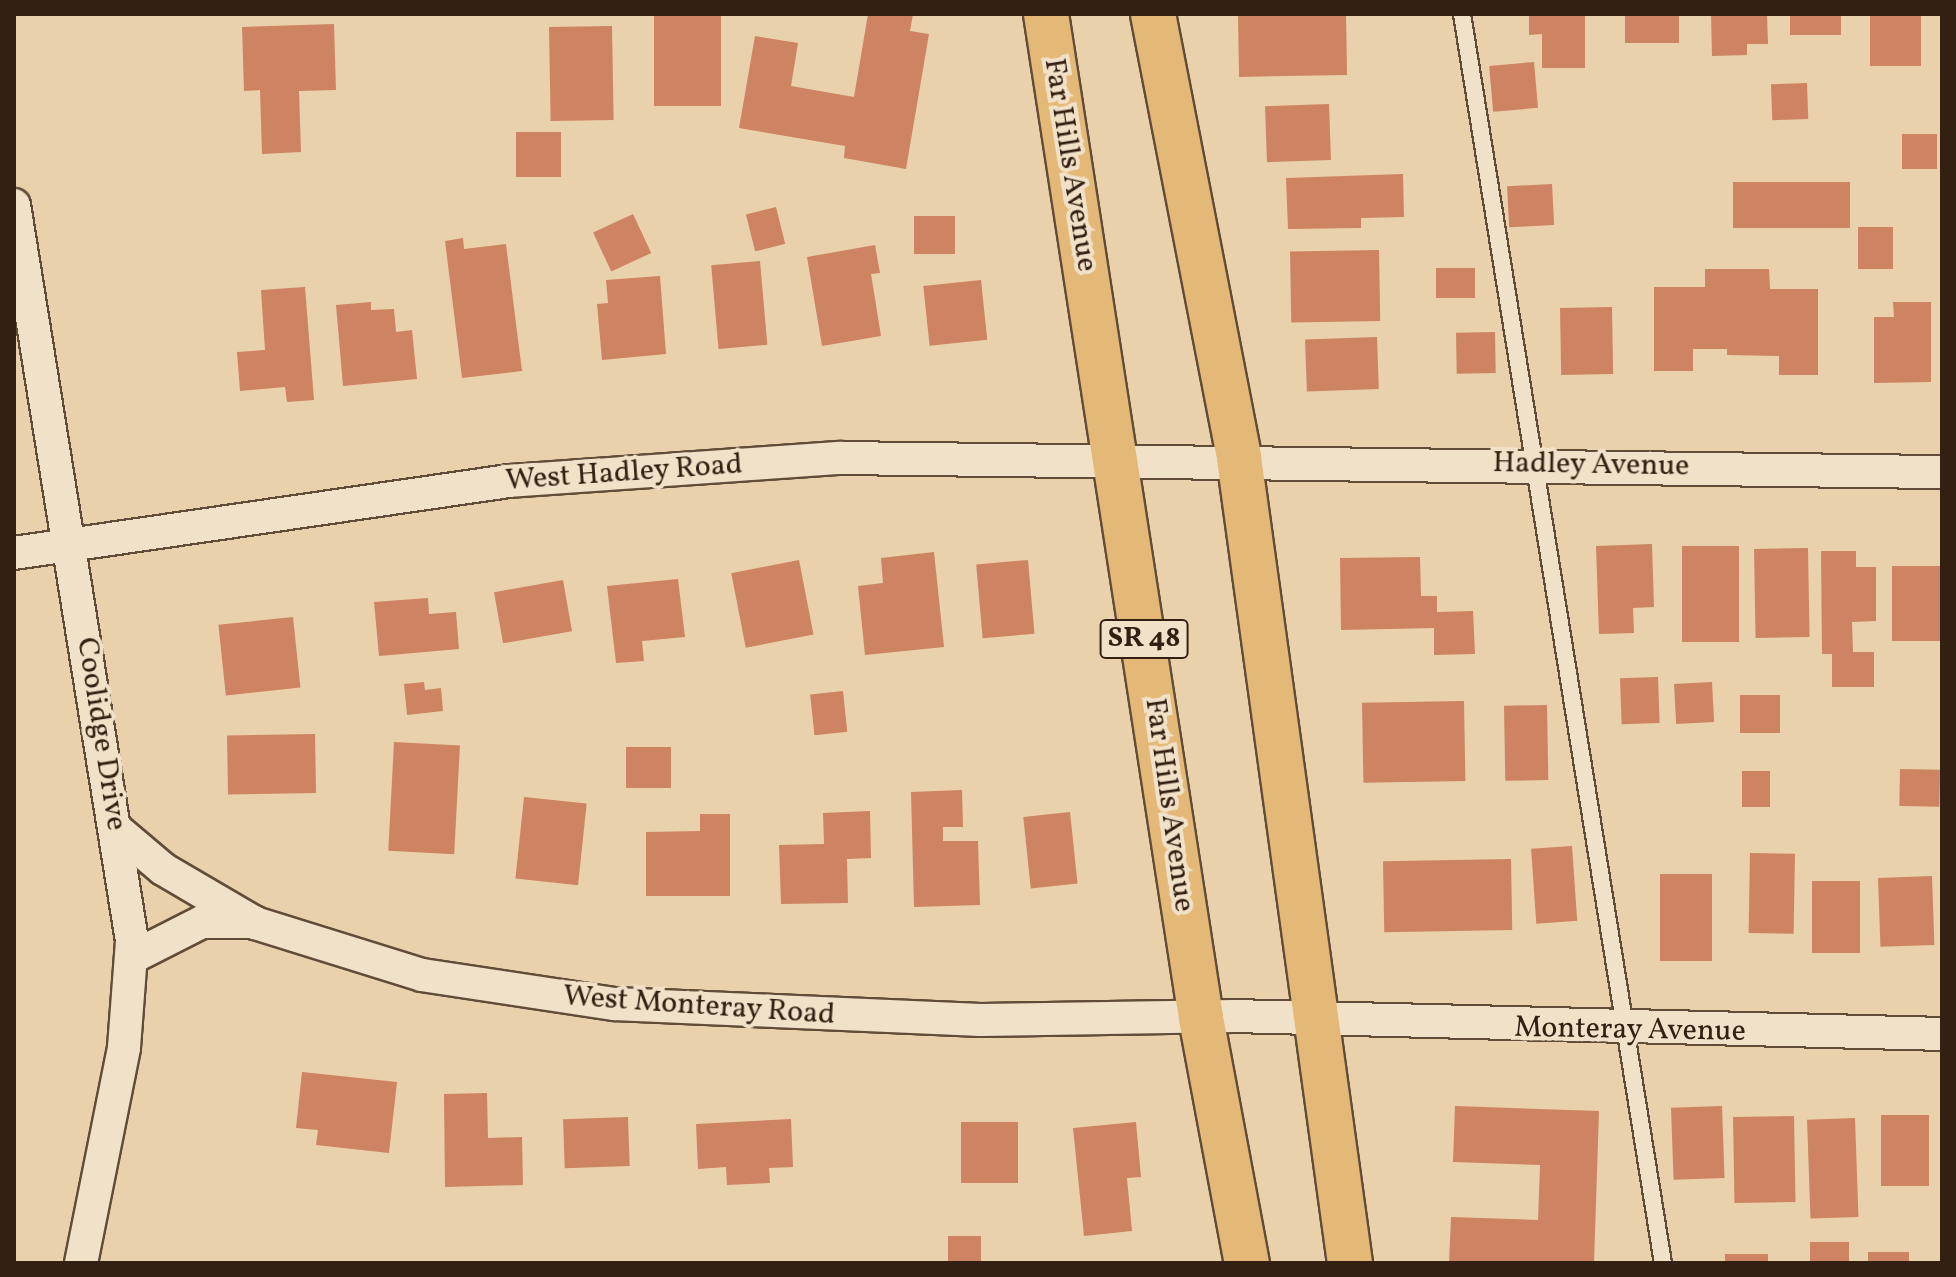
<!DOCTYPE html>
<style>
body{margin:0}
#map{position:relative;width:1956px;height:1277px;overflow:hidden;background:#e9d1ab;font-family:Vollkorn,serif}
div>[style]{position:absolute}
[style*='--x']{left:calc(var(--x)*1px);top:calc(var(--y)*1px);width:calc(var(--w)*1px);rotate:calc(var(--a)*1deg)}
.building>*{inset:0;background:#ce8362;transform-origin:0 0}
.roads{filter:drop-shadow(2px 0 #614c39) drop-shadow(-2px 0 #614c39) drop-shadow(0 2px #614c39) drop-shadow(0 -2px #614c39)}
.service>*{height:16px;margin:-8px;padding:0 8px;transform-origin:8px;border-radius:8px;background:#f1e1c8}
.minor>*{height:32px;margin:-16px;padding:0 16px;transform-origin:16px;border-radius:16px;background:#f1e1c8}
.primary>*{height:44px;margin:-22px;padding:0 22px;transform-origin:22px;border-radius:22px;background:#e4b876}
span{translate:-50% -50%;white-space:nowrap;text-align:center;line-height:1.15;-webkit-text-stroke:8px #f1e1c8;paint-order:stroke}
.shield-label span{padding:2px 6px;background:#f1e1c8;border:2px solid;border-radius:6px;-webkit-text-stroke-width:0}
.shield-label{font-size:28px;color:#342013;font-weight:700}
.street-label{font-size:30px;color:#342013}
.frame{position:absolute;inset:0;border:16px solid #342013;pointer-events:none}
</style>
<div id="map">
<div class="building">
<div style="left:654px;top:14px;width:67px;height:92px"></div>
<div style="clip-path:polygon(868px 14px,913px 14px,910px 31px,929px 34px,906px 169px,844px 158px,845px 146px,739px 128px,755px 36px,798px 43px,791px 86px,854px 97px)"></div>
<div style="left:1346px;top:14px;width:61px;height:108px;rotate:89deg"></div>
<div style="clip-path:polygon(1529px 14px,1585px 14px,1585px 68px,1542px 68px,1542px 34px,1529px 35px)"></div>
<div style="left:1625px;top:14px;width:54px;height:29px"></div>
<div style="clip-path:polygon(1711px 14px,1767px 14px,1768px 44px,1747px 44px,1747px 55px,1712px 56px)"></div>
<div style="left:1790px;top:14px;width:51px;height:21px"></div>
<div style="left:1870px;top:14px;width:51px;height:52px"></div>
<div style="clip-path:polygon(334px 24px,336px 90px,299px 91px,301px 152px,262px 154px,260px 90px,244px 91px,242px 27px)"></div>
<div style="left:612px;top:26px;width:94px;height:63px;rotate:89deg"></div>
<div style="left:1534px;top:62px;width:46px;height:45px;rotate:85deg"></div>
<div style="left:1807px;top:83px;width:36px;height:36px;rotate:88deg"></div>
<div style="left:1329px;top:104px;width:56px;height:64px;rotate:88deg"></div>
<div style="left:516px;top:132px;width:45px;height:45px"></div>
<div style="left:1902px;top:134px;width:35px;height:35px"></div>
<div style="clip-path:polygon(1403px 174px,1404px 217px,1361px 218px,1361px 228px,1288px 229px,1286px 178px)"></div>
<div style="left:1850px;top:182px;width:46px;height:117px;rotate:90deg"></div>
<div style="left:1552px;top:184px;width:41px;height:45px;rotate:87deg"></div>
<div style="left:776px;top:207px;width:38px;height:31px;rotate:76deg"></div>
<div style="left:633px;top:214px;width:43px;height:44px;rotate:65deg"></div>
<div style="left:955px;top:216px;width:38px;height:41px;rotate:90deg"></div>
<div style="left:1858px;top:227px;width:35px;height:42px"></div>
<div style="clip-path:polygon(463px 238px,464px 249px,506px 244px,522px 371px,462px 378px,445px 241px)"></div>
<div style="clip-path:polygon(875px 245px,880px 273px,871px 274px,881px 336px,822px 346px,807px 257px)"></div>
<div style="left:1379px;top:250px;width:71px;height:89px;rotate:89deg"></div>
<div style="left:760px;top:261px;width:84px;height:49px;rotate:85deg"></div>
<div style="left:1436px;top:268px;width:39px;height:30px"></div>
<div style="clip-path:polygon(1705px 269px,1769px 269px,1770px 289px,1818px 289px,1818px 375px,1779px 375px,1779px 356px,1727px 355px,1727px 349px,1693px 349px,1693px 371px,1654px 371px,1654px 287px,1705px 287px)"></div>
<div style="clip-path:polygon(660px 276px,666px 354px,602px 360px,597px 304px,608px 303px,606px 280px)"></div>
<div style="left:981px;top:280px;width:60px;height:58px;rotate:84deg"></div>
<div style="clip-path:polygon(305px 287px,314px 400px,287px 402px,285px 387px,240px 391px,237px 352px,265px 350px,261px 290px)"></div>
<div style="clip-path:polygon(371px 302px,371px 310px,394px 309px,396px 332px,412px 330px,417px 379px,343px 386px,336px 305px)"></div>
<div style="clip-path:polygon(1893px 302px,1931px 302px,1931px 382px,1874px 383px,1874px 317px,1894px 317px)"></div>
<div style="left:1612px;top:307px;width:67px;height:52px;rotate:89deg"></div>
<div style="left:1495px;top:332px;width:41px;height:39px;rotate:89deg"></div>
<div style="left:1377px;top:337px;width:52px;height:72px;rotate:88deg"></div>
<div style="clip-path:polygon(1652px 544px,1654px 607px,1633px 608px,1634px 633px,1599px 634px,1596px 546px)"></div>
<div style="left:1739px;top:546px;width:96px;height:57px;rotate:90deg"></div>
<div style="left:1808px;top:548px;width:89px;height:54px;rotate:89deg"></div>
<div style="clip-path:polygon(1821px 551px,1856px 551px,1856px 567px,1876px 567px,1876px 621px,1852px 622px,1853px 652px,1874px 652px,1874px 687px,1832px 687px,1832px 654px,1822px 654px)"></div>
<div style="clip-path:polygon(934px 552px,944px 647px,865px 655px,858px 586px,883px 583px,881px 558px)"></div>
<div style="clip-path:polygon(1420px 557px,1421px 596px,1437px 596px,1437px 612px,1473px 611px,1475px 654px,1434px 655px,1434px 628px,1341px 630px,1340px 558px)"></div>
<div style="left:799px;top:560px;width:76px;height:69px;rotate:79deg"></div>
<div style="left:1028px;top:560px;width:74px;height:52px;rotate:85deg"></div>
<div style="left:1942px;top:566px;width:75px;height:50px;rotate:90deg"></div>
<div style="clip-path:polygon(678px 579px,685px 637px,642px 641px,644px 661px,616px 663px,607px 586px)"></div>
<div style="left:563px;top:580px;width:52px;height:70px;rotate:80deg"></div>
<div style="clip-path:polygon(428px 598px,429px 614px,456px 612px,459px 649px,379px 656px,374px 602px)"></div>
<div style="left:293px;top:617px;width:71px;height:75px;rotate:84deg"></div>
<div style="left:1658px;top:677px;width:46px;height:38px;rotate:88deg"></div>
<div style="clip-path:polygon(424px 682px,425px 690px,441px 688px,443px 711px,407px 715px,404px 684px)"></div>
<div style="left:1712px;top:682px;width:40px;height:38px;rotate:87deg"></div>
<div style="left:843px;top:691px;width:41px;height:33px;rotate:84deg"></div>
<div style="left:1740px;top:695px;width:40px;height:38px"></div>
<div style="left:1464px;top:701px;width:80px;height:102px;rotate:89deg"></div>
<div style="left:1547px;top:705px;width:75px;height:43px;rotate:89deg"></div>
<div style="left:315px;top:734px;width:59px;height:88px;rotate:89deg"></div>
<div style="left:394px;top:742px;width:66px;height:109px;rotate:3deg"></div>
<div style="left:626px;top:747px;width:45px;height:41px"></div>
<div style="left:1900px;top:769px;width:40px;height:37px;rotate:1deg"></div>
<div style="left:1742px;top:771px;width:28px;height:36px"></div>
<div style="clip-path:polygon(962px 790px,963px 827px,943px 827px,943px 841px,978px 841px,980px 905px,914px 907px,911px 792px)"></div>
<div style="left:524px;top:797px;width:63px;height:82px;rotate:6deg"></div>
<div style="clip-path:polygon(870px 811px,871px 858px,847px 859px,848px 903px,781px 904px,779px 845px,824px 844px,823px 813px)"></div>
<div style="left:1070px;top:812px;width:72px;height:47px;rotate:84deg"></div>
<div style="clip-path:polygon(700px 814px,730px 814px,730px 896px,646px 896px,646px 832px,700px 831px)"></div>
<div style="left:1572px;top:846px;width:75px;height:41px;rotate:86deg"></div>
<div style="left:1750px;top:853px;width:45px;height:80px;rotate:1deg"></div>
<div style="left:1511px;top:859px;width:71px;height:128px;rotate:89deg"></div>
<div style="left:1660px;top:874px;width:52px;height:87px"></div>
<div style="left:1932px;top:876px;width:69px;height:54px;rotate:88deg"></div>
<div style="left:1812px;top:881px;width:48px;height:72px"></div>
<div style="clip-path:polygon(302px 1072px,397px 1082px,389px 1153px,316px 1145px,318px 1130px,296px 1128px)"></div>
<div style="clip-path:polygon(487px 1093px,488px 1138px,522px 1137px,523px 1185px,445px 1187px,444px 1094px)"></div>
<div style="clip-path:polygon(1455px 1106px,1599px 1111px,1594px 1263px,1449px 1263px,1451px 1217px,1538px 1220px,1540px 1165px,1453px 1162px)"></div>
<div style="left:1722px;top:1106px;width:72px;height:51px;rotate:88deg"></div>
<div style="left:1881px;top:1115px;width:48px;height:71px"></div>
<div style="left:1794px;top:1116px;width:86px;height:61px;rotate:89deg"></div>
<div style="left:628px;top:1117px;width:49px;height:65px;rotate:88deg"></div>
<div style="left:1855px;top:1118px;width:99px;height:48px;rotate:88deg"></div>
<div style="clip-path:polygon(791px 1119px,793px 1167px,769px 1168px,770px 1183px,727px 1185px,726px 1167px,698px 1169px,696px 1124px)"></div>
<div style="left:1018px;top:1122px;width:61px;height:57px;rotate:90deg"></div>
<div style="clip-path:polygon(1136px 1122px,1141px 1177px,1127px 1178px,1132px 1231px,1084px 1236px,1073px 1128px)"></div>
<div style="left:981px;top:1236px;width:27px;height:33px;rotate:90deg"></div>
<div style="left:1810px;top:1242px;width:39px;height:21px"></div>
<div style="left:1868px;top:1252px;width:41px;height:11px"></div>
<div style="left:1725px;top:1254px;width:43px;height:9px"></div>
</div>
<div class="roads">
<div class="service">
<div style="--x:1462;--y:14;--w:1265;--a:80.86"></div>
</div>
<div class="minor">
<div style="--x:14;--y:205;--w:745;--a:80.89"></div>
<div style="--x:132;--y:941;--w:107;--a:94.3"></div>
<div style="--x:124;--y:1048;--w:219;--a:101.3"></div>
<div style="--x:14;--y:553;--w:500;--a:-8.28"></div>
<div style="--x:509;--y:481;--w:331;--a:-4"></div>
<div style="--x:839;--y:458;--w:1103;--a:0.73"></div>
<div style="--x:117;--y:830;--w:60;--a:40.3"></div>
<div style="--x:163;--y:869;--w:107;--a:30.4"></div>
<div style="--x:255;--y:923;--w:175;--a:17.3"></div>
<div style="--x:422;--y:975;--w:194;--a:8.6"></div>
<div style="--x:614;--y:1004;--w:367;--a:2.5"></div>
<div style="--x:981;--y:1020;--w:252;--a:-0.9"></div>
<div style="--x:1233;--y:1016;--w:709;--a:1.45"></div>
<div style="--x:131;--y:958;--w:80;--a:-26.9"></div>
<div style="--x:202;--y:922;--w:52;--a:0"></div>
</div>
<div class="primary">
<div style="--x:1046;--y:14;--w:1016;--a:81.22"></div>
<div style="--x:1201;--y:1018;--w:249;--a:79.4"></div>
<div style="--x:1153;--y:14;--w:452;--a:79"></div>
<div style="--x:1239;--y:458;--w:813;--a:82.15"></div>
</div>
</div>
<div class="shield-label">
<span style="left:1144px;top:639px">SR 48</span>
</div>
<div class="street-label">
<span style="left:1070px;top:165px;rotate:81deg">Far Hills Avenue</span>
<span style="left:1591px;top:465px;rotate:1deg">Hadley Avenue</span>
<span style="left:624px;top:473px;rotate:-4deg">West Hadley Road</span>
<span style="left:101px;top:734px;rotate:81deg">Coolidge Drive</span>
<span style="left:1169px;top:805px;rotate:82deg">Far Hills Avenue</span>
<span style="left:699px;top:1006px;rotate:4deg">West Monteray Road</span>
<span style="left:1630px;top:1030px;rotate:1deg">Monteray Avenue</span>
</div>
<div class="frame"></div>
</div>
